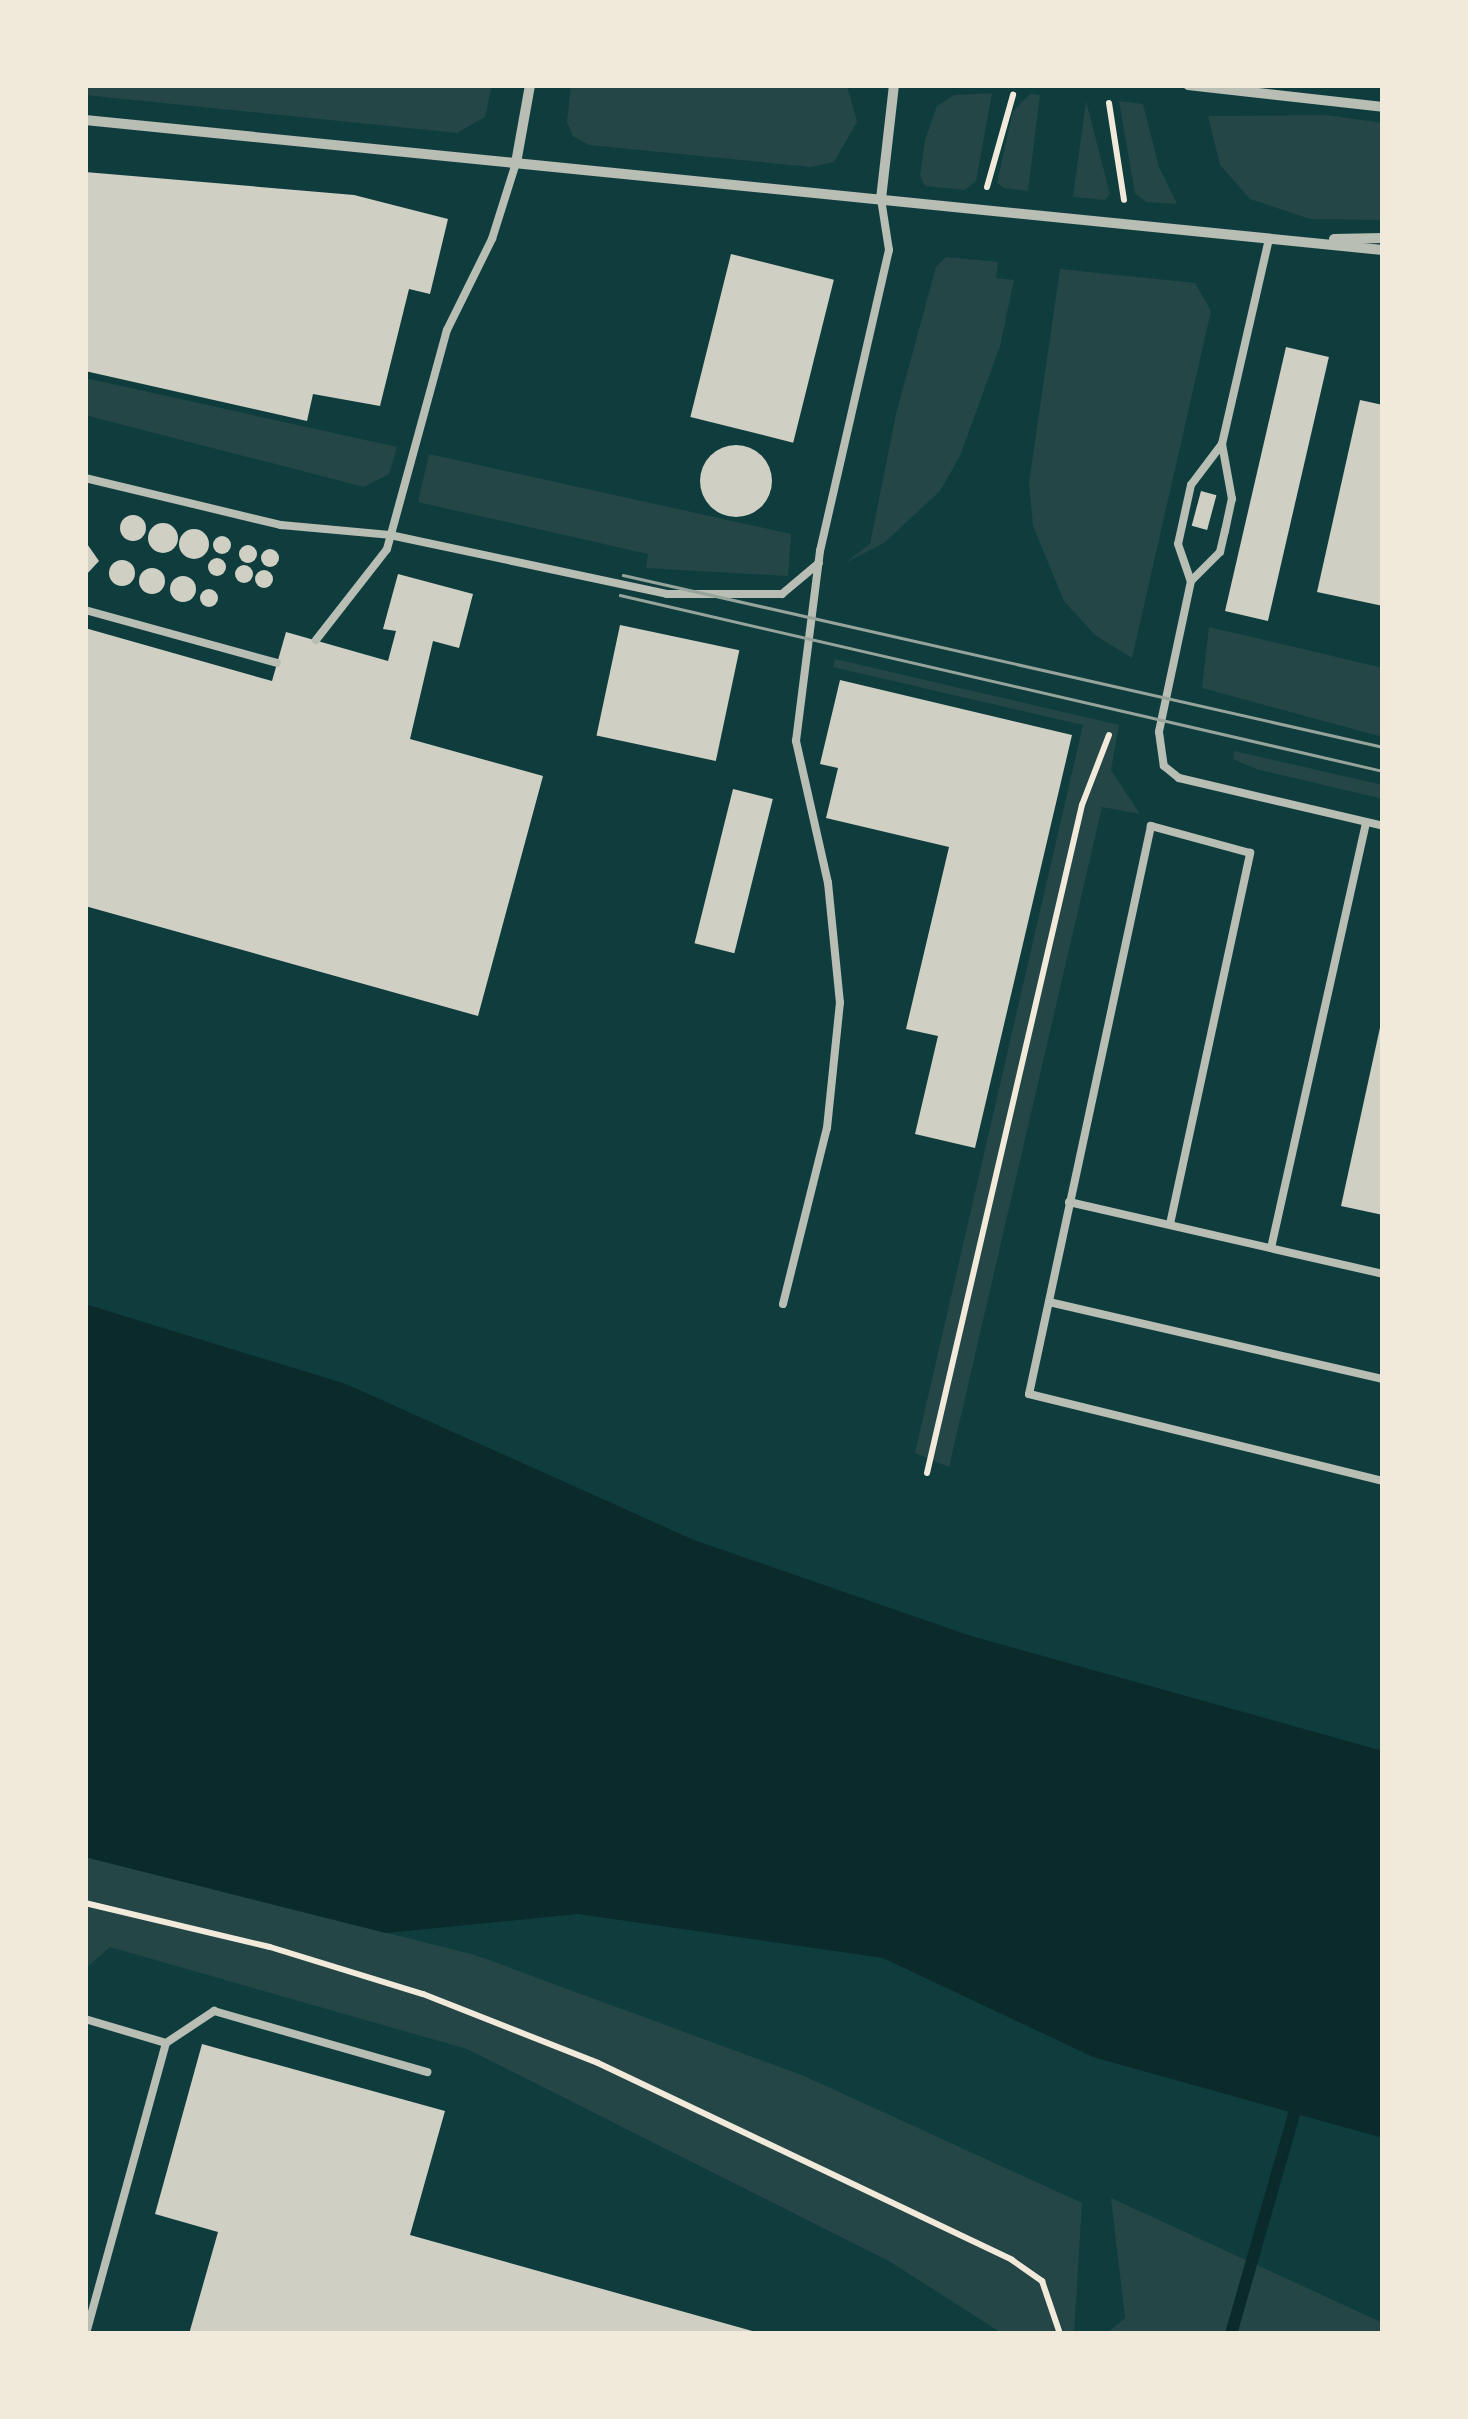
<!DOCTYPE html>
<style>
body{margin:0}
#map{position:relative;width:1468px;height:2419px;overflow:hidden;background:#0f3d3e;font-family:Figtree,sans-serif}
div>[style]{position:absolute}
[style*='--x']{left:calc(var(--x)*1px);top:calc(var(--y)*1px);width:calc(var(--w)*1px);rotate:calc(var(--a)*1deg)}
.green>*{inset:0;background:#244646}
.water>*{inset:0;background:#0a2a2b}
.stream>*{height:12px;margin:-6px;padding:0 6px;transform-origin:6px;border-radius:6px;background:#0a2a2b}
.building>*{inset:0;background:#cfcfc3;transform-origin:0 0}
.round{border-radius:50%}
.path>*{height:6px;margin:-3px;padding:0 3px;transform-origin:3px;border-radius:3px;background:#f1e9da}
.service>*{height:8px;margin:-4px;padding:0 4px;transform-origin:4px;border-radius:4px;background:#b8beb3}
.minor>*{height:10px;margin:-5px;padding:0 5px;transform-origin:5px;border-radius:5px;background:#b8beb3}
.tram>*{height:2.5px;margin:-1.25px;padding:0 1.25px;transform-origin:1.25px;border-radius:1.25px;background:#97a49c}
span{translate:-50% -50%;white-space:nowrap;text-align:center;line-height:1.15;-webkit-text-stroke:8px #f1e9da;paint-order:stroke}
.frame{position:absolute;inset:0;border:88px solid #f1e9da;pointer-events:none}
</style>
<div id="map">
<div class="green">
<div style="clip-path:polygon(85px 85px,492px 85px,485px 117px,457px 133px,85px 95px)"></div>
<div style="clip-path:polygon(571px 85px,847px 85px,857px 122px,834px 162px,811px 167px,589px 145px,573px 136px,567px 122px)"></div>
<div style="clip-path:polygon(992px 93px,976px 181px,965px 190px,925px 186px,920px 176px,925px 140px,937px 106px,954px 95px)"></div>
<div style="clip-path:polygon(1030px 94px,1040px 95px,1028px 191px,1004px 188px,997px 183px,1013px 111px)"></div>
<div style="clip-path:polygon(1086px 101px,1110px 194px,1105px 200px,1073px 197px)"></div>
<div style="clip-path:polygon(1119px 101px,1143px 104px,1159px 167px,1177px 204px,1146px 202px,1135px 193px)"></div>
<div style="clip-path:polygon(1326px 115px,1383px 123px,1383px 220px,1310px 219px,1250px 199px,1220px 165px,1208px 116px)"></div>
<div style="clip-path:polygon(946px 257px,998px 262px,996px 278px,1014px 280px,1000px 346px,960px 456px,940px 491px,884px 543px,845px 563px,870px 544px,896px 414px,936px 267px)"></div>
<div style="clip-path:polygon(1060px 269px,1195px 283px,1211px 311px,1132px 658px,1095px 635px,1064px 601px,1033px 526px,1029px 483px)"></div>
<div style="clip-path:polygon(85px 378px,397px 447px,389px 474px,364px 487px,85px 415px)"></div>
<div style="clip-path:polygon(429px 454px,791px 534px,788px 576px,646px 568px,648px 554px,418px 502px)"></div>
<div style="clip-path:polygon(1209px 627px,1383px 668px,1383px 737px,1202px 688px)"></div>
<div style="clip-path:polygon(835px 659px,1119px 725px,1111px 770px,1140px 814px,1102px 807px,949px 1467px,915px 1453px,1083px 725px,833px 667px)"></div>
<div style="clip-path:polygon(1234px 751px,1383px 785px,1383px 799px,1256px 769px,1233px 759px)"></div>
<div style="clip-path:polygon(85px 1857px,475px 1955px,804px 2076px,1082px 2203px,1074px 2334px,1003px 2334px,889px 2261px,467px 2049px,110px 1947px,85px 1969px)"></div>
<div style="clip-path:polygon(1111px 2198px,1383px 2323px,1383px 2334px,1106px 2334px,1125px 2318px)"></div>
</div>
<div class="water">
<div style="clip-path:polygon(85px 1304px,346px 1384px,694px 1540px,971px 1636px,1383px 1751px,1383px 2138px,1093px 2057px,883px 1958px,578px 1914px,386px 1933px,85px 1857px)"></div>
</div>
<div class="stream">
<div style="--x:1231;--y:2334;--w:242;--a:-74"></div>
</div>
<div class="building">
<div style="clip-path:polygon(85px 172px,354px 195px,448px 219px,430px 294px,409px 289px,380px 406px,313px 394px,307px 421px,85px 371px)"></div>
<div style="left:731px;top:254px;width:106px;height:168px;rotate:14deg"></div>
<div style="left:1286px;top:347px;width:44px;height:271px;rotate:13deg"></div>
<div style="clip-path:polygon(1360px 400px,1383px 405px,1383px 606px,1317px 592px)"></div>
<div class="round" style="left:700px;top:445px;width:72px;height:72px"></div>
<div style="left:1201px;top:491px;width:16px;height:36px;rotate:15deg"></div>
<div class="round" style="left:120px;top:515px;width:26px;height:26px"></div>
<div class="round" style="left:148px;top:523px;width:30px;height:30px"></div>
<div class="round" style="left:179px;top:529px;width:30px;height:30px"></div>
<div class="round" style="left:213px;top:536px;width:18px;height:18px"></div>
<div style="clip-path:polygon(85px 541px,99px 561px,85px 576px)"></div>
<div class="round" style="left:239px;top:545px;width:18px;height:18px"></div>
<div class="round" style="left:261px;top:549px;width:18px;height:18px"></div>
<div class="round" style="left:208px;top:558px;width:18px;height:18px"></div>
<div class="round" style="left:109px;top:560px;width:26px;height:26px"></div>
<div class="round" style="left:235px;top:565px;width:18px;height:18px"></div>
<div class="round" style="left:139px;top:568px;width:26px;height:26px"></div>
<div class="round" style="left:255px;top:570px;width:18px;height:18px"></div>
<div style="clip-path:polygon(398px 574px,473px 594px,459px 648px,433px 641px,410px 739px,543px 776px,478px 1016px,85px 906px,85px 628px,272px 681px,286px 632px,388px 661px,396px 631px,383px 629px)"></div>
<div class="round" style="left:170px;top:576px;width:26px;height:26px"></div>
<div class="round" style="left:200px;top:589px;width:18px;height:18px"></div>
<div style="left:620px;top:625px;width:122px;height:113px;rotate:12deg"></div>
<div style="clip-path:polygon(840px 680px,1072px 735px,975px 1148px,915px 1134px,938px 1036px,906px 1029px,949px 847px,826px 818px,838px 768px,820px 764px)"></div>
<div style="left:733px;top:789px;width:41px;height:159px;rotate:14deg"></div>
<div style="clip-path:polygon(1381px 1023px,1383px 1023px,1383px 1215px,1341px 1206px)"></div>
<div style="clip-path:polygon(202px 2044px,445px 2111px,410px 2235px,763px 2334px,189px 2334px,218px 2232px,155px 2214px)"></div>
</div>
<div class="path">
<div style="--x:1109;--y:103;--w:98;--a:81.2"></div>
<div style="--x:987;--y:187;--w:96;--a:-74.2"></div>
<div style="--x:927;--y:1473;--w:686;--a:-76.94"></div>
<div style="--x:1082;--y:805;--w:75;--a:-68.9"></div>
<div style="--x:85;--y:1903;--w:190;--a:13.4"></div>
<div style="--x:270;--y:1947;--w:160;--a:17.1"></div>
<div style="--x:423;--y:1994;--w:188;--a:21.5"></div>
<div style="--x:598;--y:2063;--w:458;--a:25.4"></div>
<div style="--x:1012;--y:2260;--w:37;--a:35"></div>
<div style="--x:1042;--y:2281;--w:56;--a:71.2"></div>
</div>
<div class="service">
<div style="--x:1222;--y:444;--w:51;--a:127.1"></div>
<div style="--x:1191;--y:485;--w:60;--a:102.4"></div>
<div style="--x:1178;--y:544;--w:39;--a:71"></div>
<div style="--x:1191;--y:581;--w:41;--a:-45"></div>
<div style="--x:1220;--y:552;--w:22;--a:-77"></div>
<div style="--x:1225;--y:531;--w:33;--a:-78"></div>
<div style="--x:1232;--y:499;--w:56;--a:-100.3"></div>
<div style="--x:1222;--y:444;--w:211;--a:-77.1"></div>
<div style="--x:85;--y:478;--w:202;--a:13.5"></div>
<div style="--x:281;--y:525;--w:109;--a:5.2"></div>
<div style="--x:390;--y:535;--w:283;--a:12"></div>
<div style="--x:667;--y:594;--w:115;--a:0"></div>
<div style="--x:782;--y:594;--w:48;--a:-40"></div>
<div style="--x:1191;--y:581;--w:154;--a:102"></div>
<div style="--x:1159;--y:732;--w:34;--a:82"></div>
<div style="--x:1164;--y:766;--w:19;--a:39"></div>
<div style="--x:1179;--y:778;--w:210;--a:13.2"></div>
<div style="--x:85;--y:610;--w:199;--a:15.4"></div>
<div style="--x:316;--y:640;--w:115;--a:-52"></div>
<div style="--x:387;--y:549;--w:227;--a:-74.7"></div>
<div style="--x:447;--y:330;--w:102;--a:-63.7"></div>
<div style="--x:492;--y:239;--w:80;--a:-72.5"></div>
<div style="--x:1069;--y:1202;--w:322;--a:12.9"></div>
<div style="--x:1170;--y:1224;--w:380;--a:-77.8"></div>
<div style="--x:1250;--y:853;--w:103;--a:-164.7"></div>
<div style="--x:1151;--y:826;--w:581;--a:102.12"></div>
<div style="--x:1029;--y:1394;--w:365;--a:13.8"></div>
<div style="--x:1271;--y:1248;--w:436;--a:-77.4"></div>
<div style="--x:1049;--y:1302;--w:343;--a:13"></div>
<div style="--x:783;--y:1304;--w:181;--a:-76"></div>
<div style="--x:827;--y:1128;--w:126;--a:-84.1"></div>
<div style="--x:840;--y:1003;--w:121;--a:-95.7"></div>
<div style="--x:828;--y:883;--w:146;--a:-102.7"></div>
<div style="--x:796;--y:741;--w:192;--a:-82.8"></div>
<div style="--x:820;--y:551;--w:309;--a:-77.1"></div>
<div style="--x:889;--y:250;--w:52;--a:-98.9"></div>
<div style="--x:85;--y:2019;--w:84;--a:16.5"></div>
<div style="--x:166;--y:2043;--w:302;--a:105.4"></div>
<div style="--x:166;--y:2043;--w:58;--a:-33.7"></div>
<div style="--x:214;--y:2011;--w:222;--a:16"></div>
</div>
<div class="minor">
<div style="--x:1188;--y:85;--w:196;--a:6.4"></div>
<div style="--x:85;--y:120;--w:1304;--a:5.72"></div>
<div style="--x:516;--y:163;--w:79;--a:-79.8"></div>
<div style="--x:881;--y:199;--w:115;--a:-83.5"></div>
<div style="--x:1334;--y:239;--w:49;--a:-1.2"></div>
</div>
<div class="tram">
<div style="--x:623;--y:575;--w:779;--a:12.75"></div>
<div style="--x:620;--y:595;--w:783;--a:12.99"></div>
</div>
<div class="frame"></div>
</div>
